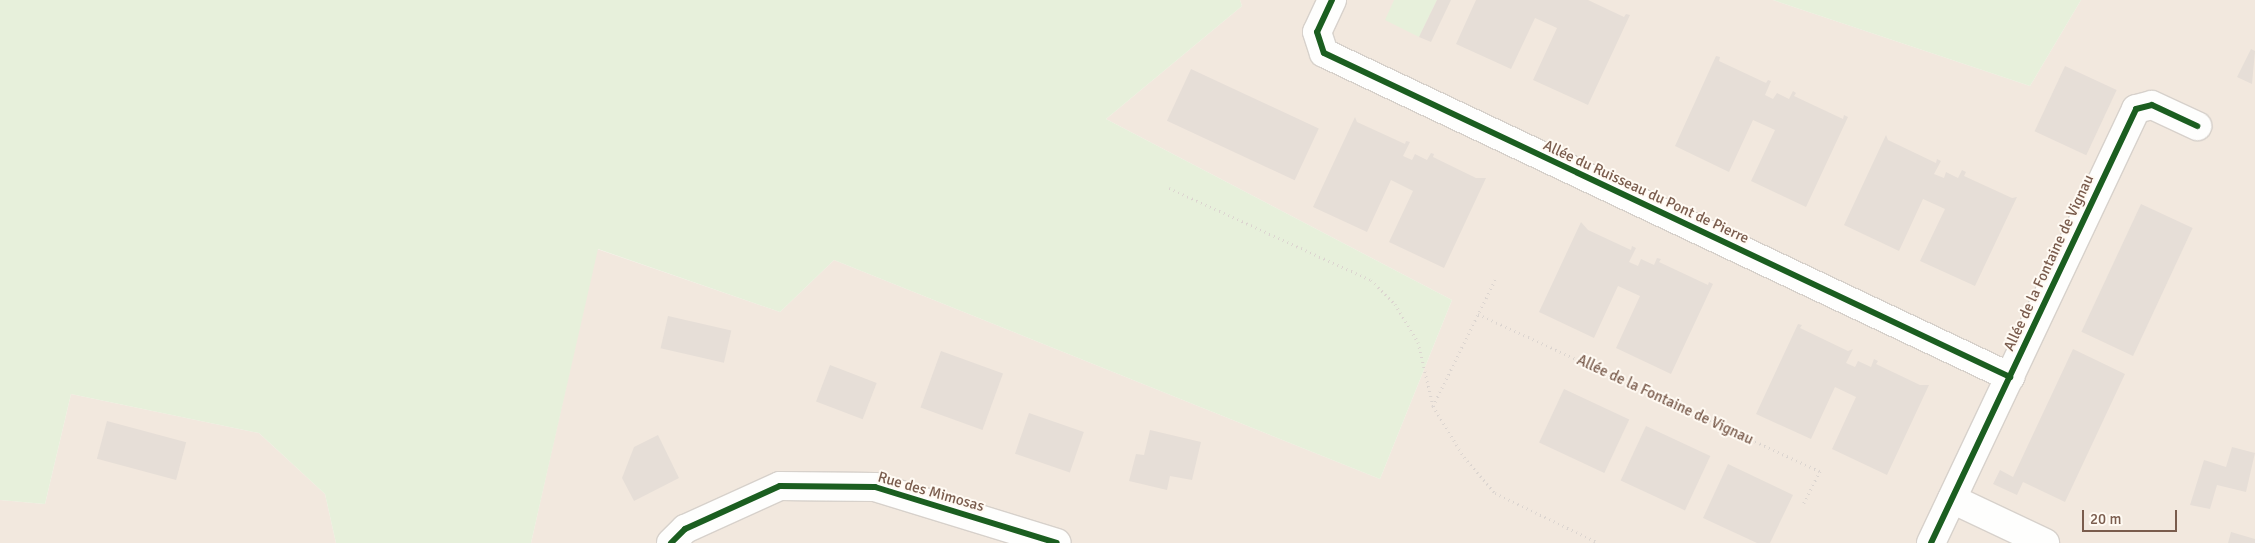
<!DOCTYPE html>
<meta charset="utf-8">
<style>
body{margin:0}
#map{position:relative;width:2255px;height:543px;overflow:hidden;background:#f9f5f0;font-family:Signika,sans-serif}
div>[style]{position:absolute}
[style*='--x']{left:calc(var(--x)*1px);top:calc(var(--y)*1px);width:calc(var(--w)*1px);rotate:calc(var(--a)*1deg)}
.residential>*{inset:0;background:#f2e8de}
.green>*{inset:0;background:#e7f0db}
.building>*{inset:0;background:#e6ded7;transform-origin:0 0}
.path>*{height:3px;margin-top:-1.5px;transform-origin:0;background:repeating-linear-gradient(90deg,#dcd5d0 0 1px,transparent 0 5px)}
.roads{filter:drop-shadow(1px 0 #d7d1cb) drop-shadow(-1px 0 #d7d1cb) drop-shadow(0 1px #d7d1cb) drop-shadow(0 -1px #d7d1cb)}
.minor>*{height:28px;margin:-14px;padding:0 14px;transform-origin:14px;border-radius:14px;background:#fefefd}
.cycleway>*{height:6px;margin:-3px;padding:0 3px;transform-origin:3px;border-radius:3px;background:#1b5e20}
span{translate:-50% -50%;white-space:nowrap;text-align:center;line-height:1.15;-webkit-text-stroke:4px #fffaf3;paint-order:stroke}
.street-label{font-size:15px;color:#7a5c4d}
.scale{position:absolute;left:2082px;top:510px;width:95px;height:22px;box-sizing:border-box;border:2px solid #7a5c4d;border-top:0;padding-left:6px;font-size:15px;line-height:18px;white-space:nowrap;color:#7a5c4d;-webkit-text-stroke:4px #fffaf3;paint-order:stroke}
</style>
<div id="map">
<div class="residential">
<div style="clip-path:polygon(1240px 0,1773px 0,2030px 86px,2081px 0,2255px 0,2255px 543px,531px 543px,597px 249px,780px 312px,834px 260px,1380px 479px,1452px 300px,1106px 119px,1242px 6px)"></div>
<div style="clip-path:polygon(71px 394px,259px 433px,325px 494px,336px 543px,0 543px,0 500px,45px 504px)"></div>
</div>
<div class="green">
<div style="clip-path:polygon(0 0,1240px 0,1242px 6px,1106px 119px,1452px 300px,1380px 479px,834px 260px,780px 312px,598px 249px,531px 543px,336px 543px,325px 494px,259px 433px,71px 394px,45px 504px,0 500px)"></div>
<div style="clip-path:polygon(1394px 0,1437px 0,1419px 37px,1385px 20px)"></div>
<div style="clip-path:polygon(1773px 0,2081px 0,2030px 86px)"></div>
</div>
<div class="building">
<div style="clip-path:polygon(1437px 0,1451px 0,1431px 42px,1419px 37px)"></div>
<div style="clip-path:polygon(1476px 0,1588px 0,1624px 17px,1626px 14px,1630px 15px,1588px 105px,1533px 80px,1557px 28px,1535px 18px,1511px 69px,1456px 44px)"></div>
<div style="clip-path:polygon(2251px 49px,2255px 51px,2252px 84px,2237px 77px)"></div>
<div style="clip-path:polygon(1716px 56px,1720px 57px,1719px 61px,1766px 83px,1768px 80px,1771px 81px,1765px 95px,1773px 99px,1777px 93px,1789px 99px,1793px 91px,1796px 93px,1794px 96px,1843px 119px,1844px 115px,1848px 117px,1806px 207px,1751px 181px,1775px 130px,1753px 120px,1729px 172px,1675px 146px)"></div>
<div style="left:2065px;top:66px;width:57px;height:72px;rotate:25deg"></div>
<div style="left:1191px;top:69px;width:141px;height:57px;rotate:25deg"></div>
<div style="clip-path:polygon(1355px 117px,1357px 122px,1405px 144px,1406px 141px,1410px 142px,1403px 156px,1412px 160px,1415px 154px,1427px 160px,1431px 153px,1434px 154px,1433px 157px,1476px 178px,1486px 178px,1444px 268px,1389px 242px,1413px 191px,1391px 180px,1367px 232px,1313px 207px)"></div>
<div style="clip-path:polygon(1886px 135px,1888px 140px,1936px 163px,1937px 159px,1941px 161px,1934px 174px,1944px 178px,1946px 172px,1958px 178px,1962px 170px,1966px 172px,1964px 176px,2012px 198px,2017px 197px,1975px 286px,1920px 261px,1945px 209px,1923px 199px,1899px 251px,1844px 225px)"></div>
<div style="left:2141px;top:204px;width:57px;height:141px;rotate:25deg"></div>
<div style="clip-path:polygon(1581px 222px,1588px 230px,1631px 250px,1632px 246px,1636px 248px,1629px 262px,1638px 266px,1641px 259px,1654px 265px,1657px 258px,1661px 259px,1659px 262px,1708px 285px,1709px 282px,1713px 284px,1671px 374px,1616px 348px,1640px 296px,1618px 286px,1594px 338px,1539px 312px)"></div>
<div style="left:668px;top:316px;width:65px;height:33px;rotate:13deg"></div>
<div style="clip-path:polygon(1798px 324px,1802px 325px,1800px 328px,1848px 351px,1853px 349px,1846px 363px,1855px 367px,1858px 361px,1871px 367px,1874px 359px,1878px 361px,1876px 364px,1920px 385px,1929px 385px,1887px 475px,1832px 449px,1856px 397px,1835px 387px,1811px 439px,1756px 414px)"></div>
<div style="clip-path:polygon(2073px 349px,2125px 374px,2065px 502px,2023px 482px,2017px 495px,1993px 484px,2000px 470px,2013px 477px)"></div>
<div style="left:941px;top:351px;width:66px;height:60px;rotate:20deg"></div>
<div style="left:830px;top:365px;width:50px;height:39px;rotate:21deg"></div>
<div style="left:1564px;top:389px;width:72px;height:59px;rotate:25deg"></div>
<div style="left:1029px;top:413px;width:58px;height:43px;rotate:19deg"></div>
<div style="left:107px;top:421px;width:82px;height:39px;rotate:15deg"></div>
<div style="left:1646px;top:426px;width:71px;height:60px;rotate:25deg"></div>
<div style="clip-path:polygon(1150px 430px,1201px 442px,1192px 480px,1170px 476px,1167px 490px,1129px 481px,1136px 454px,1144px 455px)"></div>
<div style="clip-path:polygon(658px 435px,679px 478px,634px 501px,622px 478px,634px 447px)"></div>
<div style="clip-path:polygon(2232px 447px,2255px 453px,2246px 492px,2217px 485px,2210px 509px,2190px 505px,2204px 460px,2226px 467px)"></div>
<div style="clip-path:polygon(1728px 464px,1793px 495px,1770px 543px,1757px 543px,1703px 518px)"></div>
<div style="clip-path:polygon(2231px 532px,2255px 539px,2255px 543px,2228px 543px)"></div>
</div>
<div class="path">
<div style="--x:1169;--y:188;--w:222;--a:24.5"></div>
<div style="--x:1371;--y:280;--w:34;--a:45"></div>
<div style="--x:1395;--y:304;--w:44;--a:58.8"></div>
<div style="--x:1418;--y:342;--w:66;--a:76.8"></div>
<div style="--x:1433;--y:406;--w:60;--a:58.7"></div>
<div style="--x:1464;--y:457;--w:48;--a:49.3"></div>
<div style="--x:1495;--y:493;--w:115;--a:25.7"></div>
<div style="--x:1478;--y:314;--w:376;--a:24.7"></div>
<div style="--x:1820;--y:471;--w:36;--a:117"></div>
<div style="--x:1433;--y:406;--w:143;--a:-63.8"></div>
</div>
<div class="roads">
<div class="minor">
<div style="--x:1332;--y:0;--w:35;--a:115"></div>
<div style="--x:1317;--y:32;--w:22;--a:72"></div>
<div style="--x:1324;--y:53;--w:759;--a:25.28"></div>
<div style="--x:1952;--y:499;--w:103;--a:25.3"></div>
<div style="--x:671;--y:543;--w:20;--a:-45"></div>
<div style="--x:685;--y:529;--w:104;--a:-24.4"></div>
<div style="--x:780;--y:486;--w:95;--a:0.6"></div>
<div style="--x:875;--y:487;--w:190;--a:17.1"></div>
<div style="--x:1931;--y:543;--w:480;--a:-64.7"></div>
<div style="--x:2136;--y:109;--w:16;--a:-14"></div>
<div style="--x:2152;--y:105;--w:50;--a:25"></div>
</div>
</div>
<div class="cycleway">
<div style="--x:1332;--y:0;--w:35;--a:115"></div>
<div style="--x:1317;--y:32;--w:22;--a:72"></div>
<div style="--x:1324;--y:53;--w:759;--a:25.28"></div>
<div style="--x:671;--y:543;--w:20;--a:-45"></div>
<div style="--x:685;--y:529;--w:104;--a:-24.4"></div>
<div style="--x:780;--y:486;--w:95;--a:0.6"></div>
<div style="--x:875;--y:487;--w:190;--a:17.1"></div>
<div style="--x:1931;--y:543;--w:480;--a:-64.7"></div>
<div style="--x:2136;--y:109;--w:16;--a:-14"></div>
<div style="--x:2152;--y:105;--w:50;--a:25"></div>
</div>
<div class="street-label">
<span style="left:1646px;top:192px;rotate:25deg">Allée du Ruisseau du Pont de Pierre</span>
<span style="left:2049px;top:263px;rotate:-65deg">Allée de la Fontaine de Vignau</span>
<span style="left:1665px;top:400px;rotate:25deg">Allée de la Fontaine de Vignau</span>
<span style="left:931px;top:492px;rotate:16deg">Rue des Mimosas</span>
</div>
<div class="scale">20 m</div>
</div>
